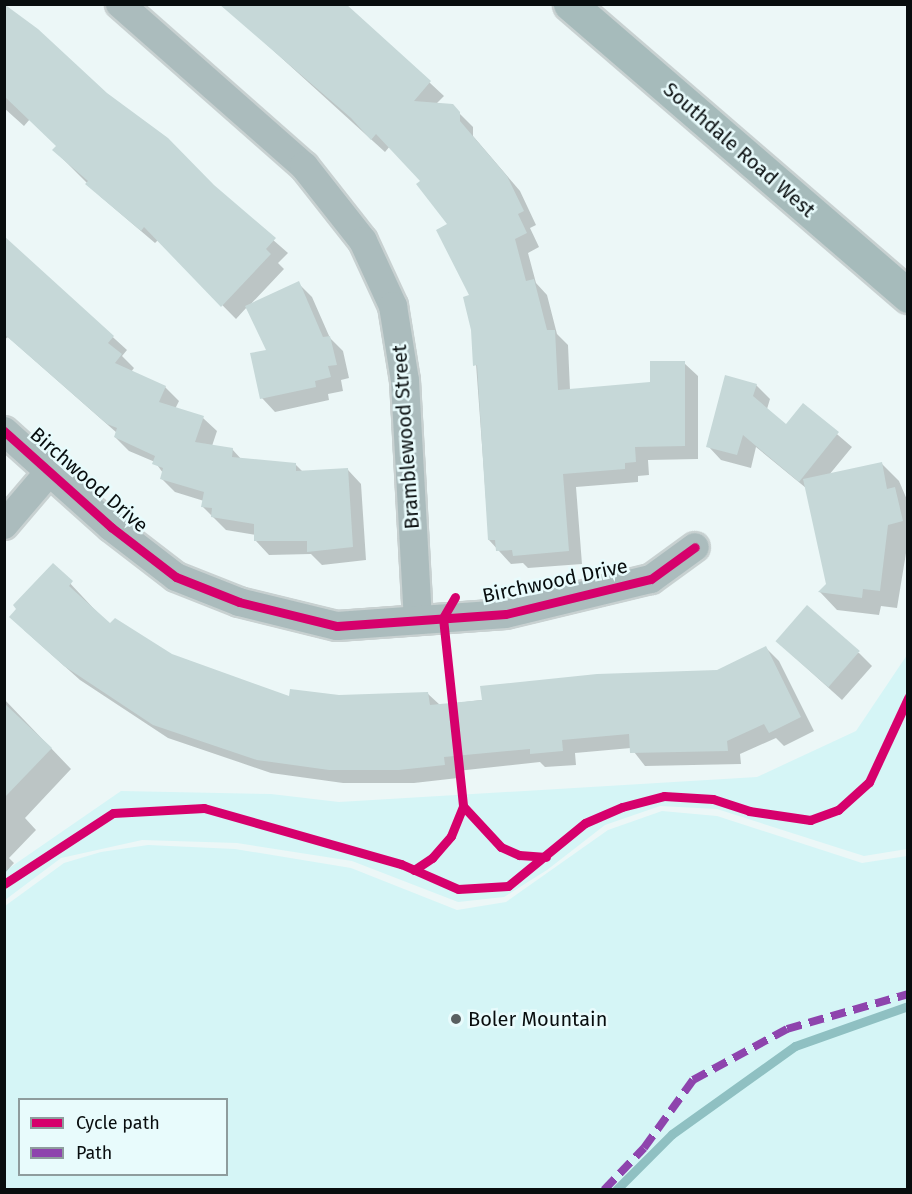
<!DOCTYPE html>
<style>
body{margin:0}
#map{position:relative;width:912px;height:1194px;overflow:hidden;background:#ecf7f7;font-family:"Fira Sans",sans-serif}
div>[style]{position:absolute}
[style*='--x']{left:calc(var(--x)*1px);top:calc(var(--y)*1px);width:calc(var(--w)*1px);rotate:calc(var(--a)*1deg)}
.green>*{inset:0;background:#d5f5f6}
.shadow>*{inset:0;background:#0003}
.stream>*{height:9px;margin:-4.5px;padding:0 4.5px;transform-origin:4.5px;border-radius:4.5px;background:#8fc0c2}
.building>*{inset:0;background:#c6d8d8;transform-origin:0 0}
.roads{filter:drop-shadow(2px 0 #c8d1d1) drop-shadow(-2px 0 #c8d1d1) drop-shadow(0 2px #c8d1d1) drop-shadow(0 -2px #c8d1d1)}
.street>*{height:28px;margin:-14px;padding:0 14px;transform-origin:14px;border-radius:14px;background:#abbcbd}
.secondary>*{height:33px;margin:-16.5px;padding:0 16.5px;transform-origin:16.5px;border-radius:16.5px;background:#a6bbbb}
.quiet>*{height:8px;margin-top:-4px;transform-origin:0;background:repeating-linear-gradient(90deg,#8e44ad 0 15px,transparent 0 23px)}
.cycleway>*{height:9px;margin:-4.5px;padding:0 4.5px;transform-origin:4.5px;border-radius:4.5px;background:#d6006c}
.dots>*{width:16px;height:16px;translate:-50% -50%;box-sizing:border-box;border:3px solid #e8fbfc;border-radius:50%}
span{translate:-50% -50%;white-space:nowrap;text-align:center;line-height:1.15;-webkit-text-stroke:5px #e8fbfc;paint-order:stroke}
.street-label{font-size:20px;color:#080d0e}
.poi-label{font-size:20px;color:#080d0e}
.left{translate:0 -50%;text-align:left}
.frame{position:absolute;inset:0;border:6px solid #080d0e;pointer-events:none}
.legend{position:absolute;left:18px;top:1098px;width:210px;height:78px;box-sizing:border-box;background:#e8fbfc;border:2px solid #8e9c9d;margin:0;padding:8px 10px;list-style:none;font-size:18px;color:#080d0e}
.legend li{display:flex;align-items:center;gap:12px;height:30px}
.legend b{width:30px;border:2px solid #8e9c9d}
</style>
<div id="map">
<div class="green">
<div style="clip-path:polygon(907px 655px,907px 849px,864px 856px,717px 809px,660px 806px,605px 825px,547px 870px,504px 897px,458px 902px,352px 861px,237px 843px,142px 840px,61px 858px,5px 900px,5px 871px,121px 791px,271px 794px,339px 802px,757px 777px,856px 731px)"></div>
<div style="clip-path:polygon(evenodd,662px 811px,717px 816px,862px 863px,907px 856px,907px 1189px,5px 1189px,5px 906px,64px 863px,101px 852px,148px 845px,235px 849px,351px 868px,457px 910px,506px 902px,608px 830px,662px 811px,20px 1100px,226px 1100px,226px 1174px,20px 1174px,20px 1100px)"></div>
</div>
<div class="shadow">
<div style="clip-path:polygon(4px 4px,288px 253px,278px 263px,284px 269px,248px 307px,298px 283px,312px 297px,330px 338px,343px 351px,349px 378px,341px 380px,343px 391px,328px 394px,329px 400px,275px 412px,262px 398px,268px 351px,247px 307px,236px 319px,158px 240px,155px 243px,101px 197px,54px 150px,58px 146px,30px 119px,24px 126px,4px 108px)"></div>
<div style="clip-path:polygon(222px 4px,345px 4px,444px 96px,436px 104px,452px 106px,473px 127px,473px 136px,520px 191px,536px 225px,530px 228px,539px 247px,528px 253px,536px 283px,547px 295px,557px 334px,568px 345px,570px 390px,651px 383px,684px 363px,698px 376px,698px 459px,648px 460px,649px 475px,638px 476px,638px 482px,576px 487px,582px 564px,528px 568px,523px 563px,511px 564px,489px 540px,471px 296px,449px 225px,422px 181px,390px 146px,385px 152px)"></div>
<div style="clip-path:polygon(4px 238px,127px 350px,122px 356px,134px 368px,131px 372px,165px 387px,179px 401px,175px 409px,203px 418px,217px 431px,212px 446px,232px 449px,242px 460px,295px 464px,303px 472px,348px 470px,361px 484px,366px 560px,322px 565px,311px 554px,269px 555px,256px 541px,256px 535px,226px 530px,203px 507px,204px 501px,175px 492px,161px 478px,163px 473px,155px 462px,129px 451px,115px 437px,117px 433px,8px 337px,4px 340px)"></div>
<div style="clip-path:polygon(756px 385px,770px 399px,767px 409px,786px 426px,803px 405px,852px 447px,829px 475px,881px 463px,899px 481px,908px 502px,908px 541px,897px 608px,881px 606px,879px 615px,837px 610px,820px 592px,828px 584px,806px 488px,756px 447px,751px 468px,721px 460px,708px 446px)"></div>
<div style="clip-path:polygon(53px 565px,110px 626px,172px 656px,290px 698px,427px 693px,440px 705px,717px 671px,766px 648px,779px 661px,814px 731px,784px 746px,776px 738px,740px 754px,741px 764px,645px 766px,631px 748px,575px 753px,576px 765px,545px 767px,540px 762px,457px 771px,458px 778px,414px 783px,343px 783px,271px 773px,168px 738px,80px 680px,24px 630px)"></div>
<div style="clip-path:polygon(859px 653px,872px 666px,842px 700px,791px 654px)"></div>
<div style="clip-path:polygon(4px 699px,71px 769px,25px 818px,36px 830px,9px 858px,14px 863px,4px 874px)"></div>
</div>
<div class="stream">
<div style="--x:616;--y:1190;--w:79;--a:-45"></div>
<div style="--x:672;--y:1134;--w:151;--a:-35.6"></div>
<div style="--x:795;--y:1046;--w:120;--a:-19.5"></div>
</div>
<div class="building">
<div style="clip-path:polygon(4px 4px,38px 29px,107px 93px,168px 138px,214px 185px,276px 238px,266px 249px,271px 254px,221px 307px,144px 227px,141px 231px,85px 184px,88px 181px,52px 150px,56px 146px,4px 96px)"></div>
<div style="clip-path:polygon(219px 4px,346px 4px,431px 81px,414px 101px,453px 104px,460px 112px,460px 121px,507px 176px,524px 211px,518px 214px,527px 233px,515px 239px,526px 281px,534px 279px,547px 330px,555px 330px,558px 390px,650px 382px,650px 361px,685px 361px,685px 446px,635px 447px,636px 462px,625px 463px,625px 469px,563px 474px,569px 551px,513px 556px,512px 550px,496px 551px,495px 540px,488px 540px,477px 365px,473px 366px,471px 330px,463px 297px,469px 295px,436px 230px,447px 224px,416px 184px,420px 181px,376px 134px,371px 140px,351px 118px)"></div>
<div style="clip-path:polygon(4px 236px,114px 336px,108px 343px,122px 354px,115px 363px,166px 386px,159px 402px,204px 416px,195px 442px,233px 448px,232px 457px,296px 463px,296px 471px,348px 468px,353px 547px,307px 552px,307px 541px,254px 541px,254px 524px,211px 517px,212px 508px,201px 507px,204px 492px,160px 479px,163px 468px,152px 464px,155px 456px,114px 437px,117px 428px,107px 424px,4px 334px)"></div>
<div style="clip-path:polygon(299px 281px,323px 337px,330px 336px,337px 365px,328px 366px,331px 377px,315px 381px,316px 387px,260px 399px,250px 353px,266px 350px,245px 306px)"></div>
<div style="clip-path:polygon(725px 375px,757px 384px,753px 396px,786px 424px,803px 403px,839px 432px,799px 482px,743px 435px,737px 455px,706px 447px)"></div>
<div style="clip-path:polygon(882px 462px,887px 489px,895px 487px,903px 521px,888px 525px,880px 591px,863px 589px,862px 598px,818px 592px,826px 584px,803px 479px)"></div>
<div style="clip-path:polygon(53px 563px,73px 581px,69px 586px,110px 623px,115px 618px,172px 654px,289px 696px,290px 689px,339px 695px,428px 692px,430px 705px,482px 700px,480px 686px,597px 674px,717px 670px,766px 646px,801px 717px,769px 733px,764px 724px,727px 741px,728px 751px,630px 753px,629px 734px,562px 740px,563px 751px,530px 754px,530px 749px,444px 757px,445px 765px,399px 770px,329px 770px,257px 760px,153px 725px,64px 666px,9px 617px,16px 609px,13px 605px)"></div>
<div style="left:807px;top:605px;width:70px;height:48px;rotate:41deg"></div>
<div style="clip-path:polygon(4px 703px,52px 748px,4px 798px)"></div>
</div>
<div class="roads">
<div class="street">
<div style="--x:120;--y:4;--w:245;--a:41.4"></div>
<div style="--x:304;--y:166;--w:95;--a:51.8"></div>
<div style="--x:363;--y:241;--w:72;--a:65.2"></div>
<div style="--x:393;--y:306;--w:76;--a:80.9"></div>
<div style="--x:405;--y:381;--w:238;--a:86.9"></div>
<div style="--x:4;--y:431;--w:144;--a:41.9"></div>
<div style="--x:111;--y:527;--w:82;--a:37.6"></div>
<div style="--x:176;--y:577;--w:68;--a:21.6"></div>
<div style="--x:239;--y:602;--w:101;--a:13.8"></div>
<div style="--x:337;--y:626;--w:169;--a:-4.1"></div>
<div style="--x:506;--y:614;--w:149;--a:-13.6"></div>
<div style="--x:651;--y:579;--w:54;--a:-36"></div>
<div style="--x:4;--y:525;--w:71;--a:-49.6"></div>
</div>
<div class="secondary">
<div style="--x:570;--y:4;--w:447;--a:40.8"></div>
</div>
</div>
<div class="quiet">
<div style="--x:604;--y:1190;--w:58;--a:-46.4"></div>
<div style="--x:644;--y:1148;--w:84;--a:-54.2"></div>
<div style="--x:693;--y:1080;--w:107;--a:-28.5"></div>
<div style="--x:787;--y:1029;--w:126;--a:-16.1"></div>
</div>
<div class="cycleway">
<div style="--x:4;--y:431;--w:144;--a:41.9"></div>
<div style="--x:111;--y:527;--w:82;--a:37.6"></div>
<div style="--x:176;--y:577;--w:68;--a:21.6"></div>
<div style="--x:239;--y:602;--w:101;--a:13.8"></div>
<div style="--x:337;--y:626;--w:169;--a:-4.1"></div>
<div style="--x:506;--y:614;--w:149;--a:-13.6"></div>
<div style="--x:651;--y:579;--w:54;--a:-36"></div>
<div style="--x:455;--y:597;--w:24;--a:120"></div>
<div style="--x:443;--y:618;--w:189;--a:83.9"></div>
<div style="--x:463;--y:806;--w:56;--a:47.2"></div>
<div style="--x:501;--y:847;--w:20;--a:24"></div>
<div style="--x:519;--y:855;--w:27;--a:4"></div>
<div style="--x:414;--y:870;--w:22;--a:-34"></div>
<div style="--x:432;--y:858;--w:29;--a:-49"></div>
<div style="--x:451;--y:836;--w:32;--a:-68"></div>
<div style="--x:4;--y:884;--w:130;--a:-33.1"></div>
<div style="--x:113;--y:813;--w:91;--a:-3.1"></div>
<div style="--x:204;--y:808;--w:205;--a:15.9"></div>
<div style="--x:401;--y:864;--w:62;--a:23.7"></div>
<div style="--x:458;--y:889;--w:50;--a:-3.4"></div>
<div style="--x:508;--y:886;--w:99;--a:-39.3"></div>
<div style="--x:585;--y:823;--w:40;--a:-23.4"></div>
<div style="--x:622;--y:807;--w:43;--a:-14.7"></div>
<div style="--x:664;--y:796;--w:49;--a:3.5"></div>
<div style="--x:713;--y:799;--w:38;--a:18"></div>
<div style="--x:749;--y:811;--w:62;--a:8.4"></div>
<div style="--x:810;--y:820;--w:30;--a:-20"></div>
<div style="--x:838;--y:810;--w:42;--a:-42.1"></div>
<div style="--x:869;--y:782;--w:93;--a:-65.1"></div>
</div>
<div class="dots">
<div style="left:456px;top:1019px;background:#585f60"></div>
</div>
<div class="street-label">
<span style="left:739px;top:150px;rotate:41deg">Southdale Road West</span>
<span style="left:406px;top:437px;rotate:-94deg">Bramblewood Street</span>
<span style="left:89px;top:480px;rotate:41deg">Birchwood Drive</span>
<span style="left:555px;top:581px;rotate:-12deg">Birchwood Drive</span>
</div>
<div class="poi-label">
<span class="left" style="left:468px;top:1019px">Boler Mountain</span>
</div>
<div class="frame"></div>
<ul class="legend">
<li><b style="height:8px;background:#d6006c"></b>Cycle path</li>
<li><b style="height:8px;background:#8e44ad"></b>Path</li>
</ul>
</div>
